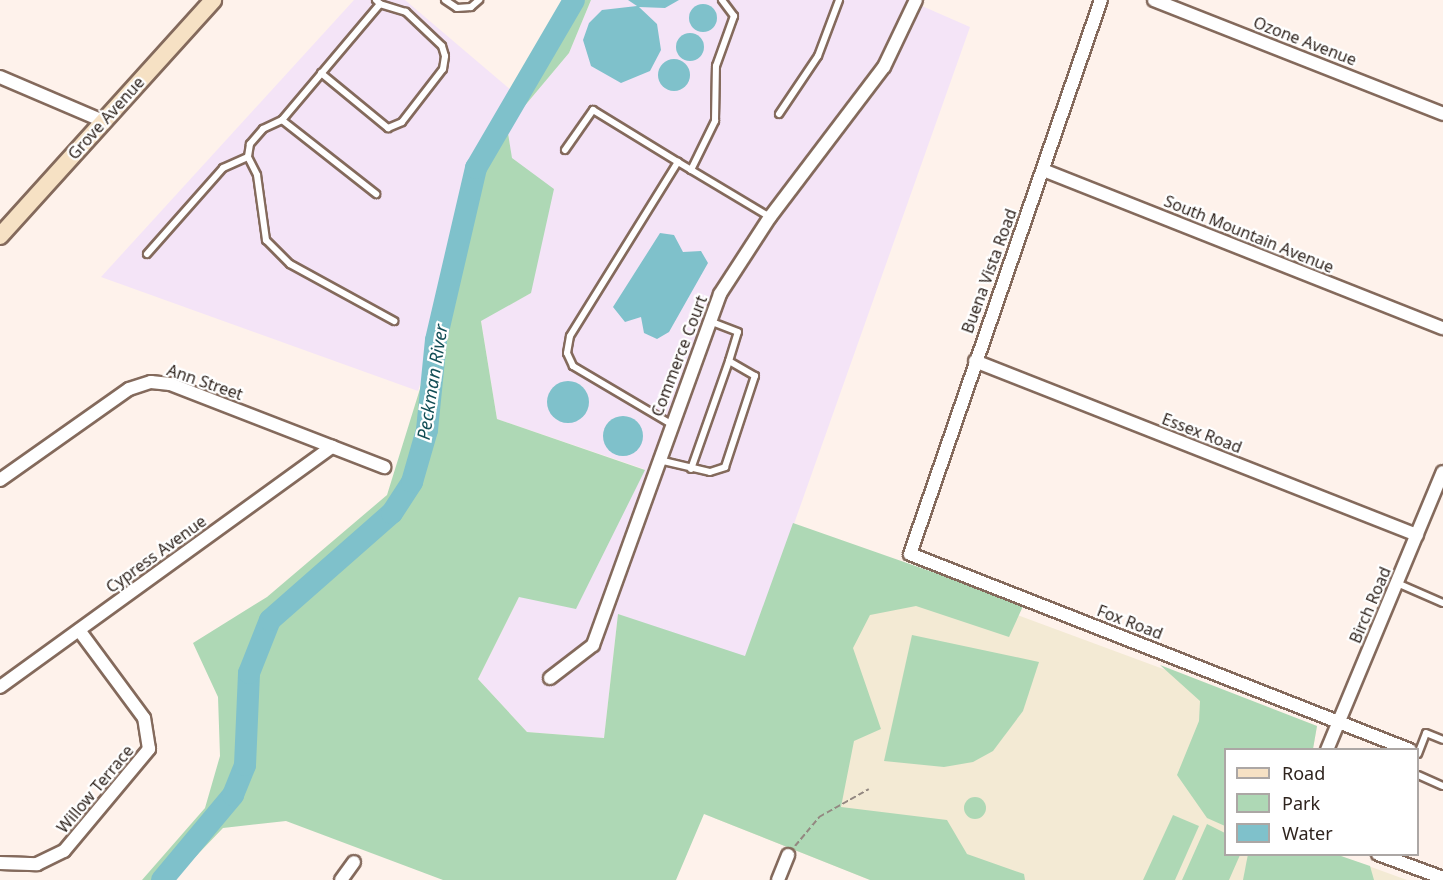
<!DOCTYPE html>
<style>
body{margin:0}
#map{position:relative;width:1443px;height:880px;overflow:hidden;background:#fef2eb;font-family:"Noto Sans",sans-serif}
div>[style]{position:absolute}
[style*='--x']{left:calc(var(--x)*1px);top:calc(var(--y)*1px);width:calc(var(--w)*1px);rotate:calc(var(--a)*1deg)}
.industrial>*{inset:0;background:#f4e4f7}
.education>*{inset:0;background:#f3ead4}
.green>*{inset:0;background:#aed8b5}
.round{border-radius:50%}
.water>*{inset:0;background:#7fc1cb}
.river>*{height:22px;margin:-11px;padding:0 11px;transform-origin:11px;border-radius:11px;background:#7fc1cb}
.path>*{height:2px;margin-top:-1px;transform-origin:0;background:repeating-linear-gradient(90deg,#938881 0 6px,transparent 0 9px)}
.roads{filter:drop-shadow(2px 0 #846a5c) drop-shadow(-2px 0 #846a5c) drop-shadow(0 2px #846a5c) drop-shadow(0 -2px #846a5c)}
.lane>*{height:6px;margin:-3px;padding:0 3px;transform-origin:3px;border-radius:3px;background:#fff}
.street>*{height:12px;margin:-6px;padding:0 6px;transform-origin:6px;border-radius:6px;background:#fff}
.secondary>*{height:16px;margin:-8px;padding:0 8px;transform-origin:8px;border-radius:8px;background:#f6e1c4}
span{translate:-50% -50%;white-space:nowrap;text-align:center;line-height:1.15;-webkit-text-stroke:4.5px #fff;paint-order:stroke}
.street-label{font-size:16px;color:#2f241e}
.water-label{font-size:18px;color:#134e56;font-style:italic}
.legend{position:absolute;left:1224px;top:748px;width:195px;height:108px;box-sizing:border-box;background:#fff;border:2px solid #aca7a5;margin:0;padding:8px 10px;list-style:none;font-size:18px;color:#2f241e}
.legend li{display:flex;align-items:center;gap:12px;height:30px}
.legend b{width:30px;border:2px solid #aca7a5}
</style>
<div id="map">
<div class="industrial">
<div style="clip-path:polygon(354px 0,405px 0,511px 90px,418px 391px,101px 277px)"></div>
<div style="clip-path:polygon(591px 0,922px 0,922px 6px,970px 27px,744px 665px,617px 623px,604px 738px,527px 732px,478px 679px,519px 597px,644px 469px,497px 419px,481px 320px,531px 293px,507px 127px,569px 53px)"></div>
</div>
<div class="education">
<div style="clip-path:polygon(815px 540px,1317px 726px,1313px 749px,1226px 750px,1226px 854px,1338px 855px,1407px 880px,870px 880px,714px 818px)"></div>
</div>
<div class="green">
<div style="clip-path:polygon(564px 0,591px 0,569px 53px,507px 127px,512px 158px,554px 189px,531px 293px,481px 321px,497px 419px,645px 470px,576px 609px,519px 597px,478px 679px,527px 732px,604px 738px,618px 614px,745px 656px,793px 523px,1024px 604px,1009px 637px,916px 606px,870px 615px,853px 648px,881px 729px,854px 741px,841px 807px,947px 820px,967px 854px,1024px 874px,1025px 880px,870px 880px,704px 814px,676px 880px,443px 880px,286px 821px,223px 828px,173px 880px,142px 880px,205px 808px,220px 756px,218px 697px,193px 643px,267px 597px,387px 495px,428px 363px,472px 156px)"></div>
<div style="clip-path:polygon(912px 635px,1039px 662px,1023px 711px,993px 751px,973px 762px,944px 767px,884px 761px)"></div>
<div style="clip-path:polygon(1160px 665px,1317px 726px,1313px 749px,1226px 750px,1225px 826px,1207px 818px,1177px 775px,1199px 721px,1200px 701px)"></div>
<div class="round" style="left:964px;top:797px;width:22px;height:22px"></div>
<div style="clip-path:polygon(1173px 815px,1199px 826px,1175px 880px,1143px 880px)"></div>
<div style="clip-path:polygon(1207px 824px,1225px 833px,1226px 854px,1240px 855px,1229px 880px,1182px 880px)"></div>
<div style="clip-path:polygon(1248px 854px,1338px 855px,1370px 866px,1374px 880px,1243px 880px)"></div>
</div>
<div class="water">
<div style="clip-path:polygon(628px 0,679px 0,665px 8px,639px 7px,657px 24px,661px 50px,650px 71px,621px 83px,591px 66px,583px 40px,589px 23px,602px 10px,637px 6px)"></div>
<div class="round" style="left:689px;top:4px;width:28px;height:28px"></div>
<div class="round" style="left:676px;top:33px;width:28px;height:28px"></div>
<div class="round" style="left:658px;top:59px;width:32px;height:32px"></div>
<div style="clip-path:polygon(660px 233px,674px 235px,683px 252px,701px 251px,708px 263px,669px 332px,657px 339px,644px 333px,641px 317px,625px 322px,613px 307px)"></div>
<div class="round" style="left:547px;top:381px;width:42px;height:42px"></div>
<div class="round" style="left:603px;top:416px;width:40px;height:40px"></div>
</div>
<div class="river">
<div style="--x:162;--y:880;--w:111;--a:-50.1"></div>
<div style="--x:233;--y:795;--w:32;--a:-68"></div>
<div style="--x:245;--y:765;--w:92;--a:-87.5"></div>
<div style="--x:249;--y:673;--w:57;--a:-68.4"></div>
<div style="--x:270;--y:620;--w:162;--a:-41.3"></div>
<div style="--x:392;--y:513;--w:37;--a:-57"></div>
<div style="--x:412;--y:482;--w:54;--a:-73.9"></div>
<div style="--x:427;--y:430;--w:90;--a:-84.3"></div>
<div style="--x:436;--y:340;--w:177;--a:-76.9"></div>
<div style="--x:476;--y:168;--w:194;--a:-59.7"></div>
</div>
<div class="path">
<div style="--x:795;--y:846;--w:38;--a:-50"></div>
<div style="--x:819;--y:817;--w:57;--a:-29.2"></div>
</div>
<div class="roads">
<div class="lane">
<div style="--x:376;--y:0;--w:6;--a:45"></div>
<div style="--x:380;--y:4;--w:152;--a:130.2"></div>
<div style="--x:282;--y:120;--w:120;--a:38.2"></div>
<div style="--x:445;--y:0;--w:14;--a:34"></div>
<div style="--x:457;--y:8;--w:14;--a:-4"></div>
<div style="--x:471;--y:7;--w:11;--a:-41"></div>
<div style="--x:321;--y:73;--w:87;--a:39.4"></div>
<div style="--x:388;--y:128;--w:15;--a:-23"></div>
<div style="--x:402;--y:122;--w:67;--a:-52.3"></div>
<div style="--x:443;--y:69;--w:13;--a:-81"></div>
<div style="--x:445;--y:56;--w:10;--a:-107"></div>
<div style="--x:442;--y:46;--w:50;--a:-136.6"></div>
<div style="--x:406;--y:12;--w:27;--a:-163"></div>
<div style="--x:779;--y:114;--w:70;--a:-56.1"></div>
<div style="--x:818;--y:56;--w:60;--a:-69.4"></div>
<div style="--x:282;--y:120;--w:21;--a:155"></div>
<div style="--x:263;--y:129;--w:20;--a:131"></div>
<div style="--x:250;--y:144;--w:13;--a:99"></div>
<div style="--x:248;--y:157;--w:20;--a:63"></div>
<div style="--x:257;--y:175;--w:66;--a:82.1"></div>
<div style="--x:266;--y:240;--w:34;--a:45"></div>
<div style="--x:290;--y:264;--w:119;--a:28.7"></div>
<div style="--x:565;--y:150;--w:49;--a:-55"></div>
<div style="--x:593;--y:110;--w:100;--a:31.5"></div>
<div style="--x:691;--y:170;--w:55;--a:-63.9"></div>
<div style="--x:715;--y:121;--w:55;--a:-89"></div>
<div style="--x:716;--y:66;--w:53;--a:-70.2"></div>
<div style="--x:734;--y:16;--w:20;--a:-127"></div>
<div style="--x:147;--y:254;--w:115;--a:-48.5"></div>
<div style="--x:223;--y:168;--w:27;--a:-24"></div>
<div style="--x:671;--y:424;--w:114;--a:-149.4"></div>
<div style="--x:573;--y:366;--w:14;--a:-115"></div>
<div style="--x:567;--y:353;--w:17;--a:-80"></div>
<div style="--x:570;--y:336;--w:205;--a:-58.2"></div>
<div style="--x:678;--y:162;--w:107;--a:30.9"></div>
<div style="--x:659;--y:460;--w:52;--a:13.2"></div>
<div style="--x:710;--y:472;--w:16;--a:-18"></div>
<div style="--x:725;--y:467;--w:96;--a:-71.8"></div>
<div style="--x:755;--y:376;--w:30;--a:-150"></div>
<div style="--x:729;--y:361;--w:30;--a:-73"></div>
<div style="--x:738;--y:332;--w:30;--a:-159"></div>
<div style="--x:691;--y:469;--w:114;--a:-70.6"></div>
<div style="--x:1397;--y:583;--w:50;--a:23.5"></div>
<div style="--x:1418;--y:754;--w:22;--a:-69"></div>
<div style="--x:1426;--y:733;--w:18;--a:22"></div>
<div style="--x:1418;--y:775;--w:27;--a:24"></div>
</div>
<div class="street">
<div style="--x:1101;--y:0;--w:586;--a:109.02"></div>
<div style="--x:910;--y:554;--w:537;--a:21.41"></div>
<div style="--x:1154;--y:0;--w:311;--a:21.5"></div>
<div style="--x:0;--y:77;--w:112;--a:23.1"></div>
<div style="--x:1043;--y:170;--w:430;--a:21.6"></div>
<div style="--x:975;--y:361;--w:475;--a:21.5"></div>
<div style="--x:0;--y:480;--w:158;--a:-35.2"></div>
<div style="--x:129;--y:389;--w:23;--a:-18"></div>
<div style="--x:151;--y:382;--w:19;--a:6"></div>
<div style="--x:170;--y:384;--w:230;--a:21.2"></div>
<div style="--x:550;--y:678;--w:54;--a:-37.5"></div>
<div style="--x:593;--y:645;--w:373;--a:-70.1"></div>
<div style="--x:720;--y:294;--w:92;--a:-57"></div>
<div style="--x:770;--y:217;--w:188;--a:-52.8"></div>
<div style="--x:884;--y:67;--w:74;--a:-64.5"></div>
<div style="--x:0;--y:687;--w:410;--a:-35.9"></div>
<div style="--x:1327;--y:750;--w:301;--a:-67.4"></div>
<div style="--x:1378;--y:854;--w:69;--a:20.3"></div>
<div style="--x:0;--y:863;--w:37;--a:2"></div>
<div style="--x:37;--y:864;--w:30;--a:-26"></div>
<div style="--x:64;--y:851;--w:133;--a:-50.2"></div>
<div style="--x:149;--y:749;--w:31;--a:-99"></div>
<div style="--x:144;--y:718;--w:109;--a:-126.5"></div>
<div style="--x:341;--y:880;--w:22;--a:-54"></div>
<div style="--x:778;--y:880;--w:27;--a:-68"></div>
</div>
<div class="secondary">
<div style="--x:0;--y:236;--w:318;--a:-47.9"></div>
</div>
</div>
<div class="street-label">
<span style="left:1305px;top:41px;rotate:21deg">Ozone Avenue</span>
<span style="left:106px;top:118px;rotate:-48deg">Grove Avenue</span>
<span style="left:1249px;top:234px;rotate:22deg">South Mountain Avenue</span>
<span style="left:989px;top:271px;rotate:-70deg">Buena Vista Road</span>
<span style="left:679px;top:356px;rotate:-69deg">Commerce Court</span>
<span style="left:205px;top:382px;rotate:19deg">Ann Street</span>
<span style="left:1202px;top:433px;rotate:21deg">Essex Road</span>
<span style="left:156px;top:554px;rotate:-36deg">Cypress Avenue</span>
<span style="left:1370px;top:605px;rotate:-67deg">Birch Road</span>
<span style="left:1130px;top:622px;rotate:21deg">Fox Road</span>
<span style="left:95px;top:789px;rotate:-50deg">Willow Terrace</span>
</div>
<div class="water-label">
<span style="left:432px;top:382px;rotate:-81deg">Peckman River</span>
</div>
<ul class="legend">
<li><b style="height:8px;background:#f6e1c4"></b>Road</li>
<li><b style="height:16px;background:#aed8b5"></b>Park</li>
<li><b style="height:16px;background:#7fc1cb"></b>Water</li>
</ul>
</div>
